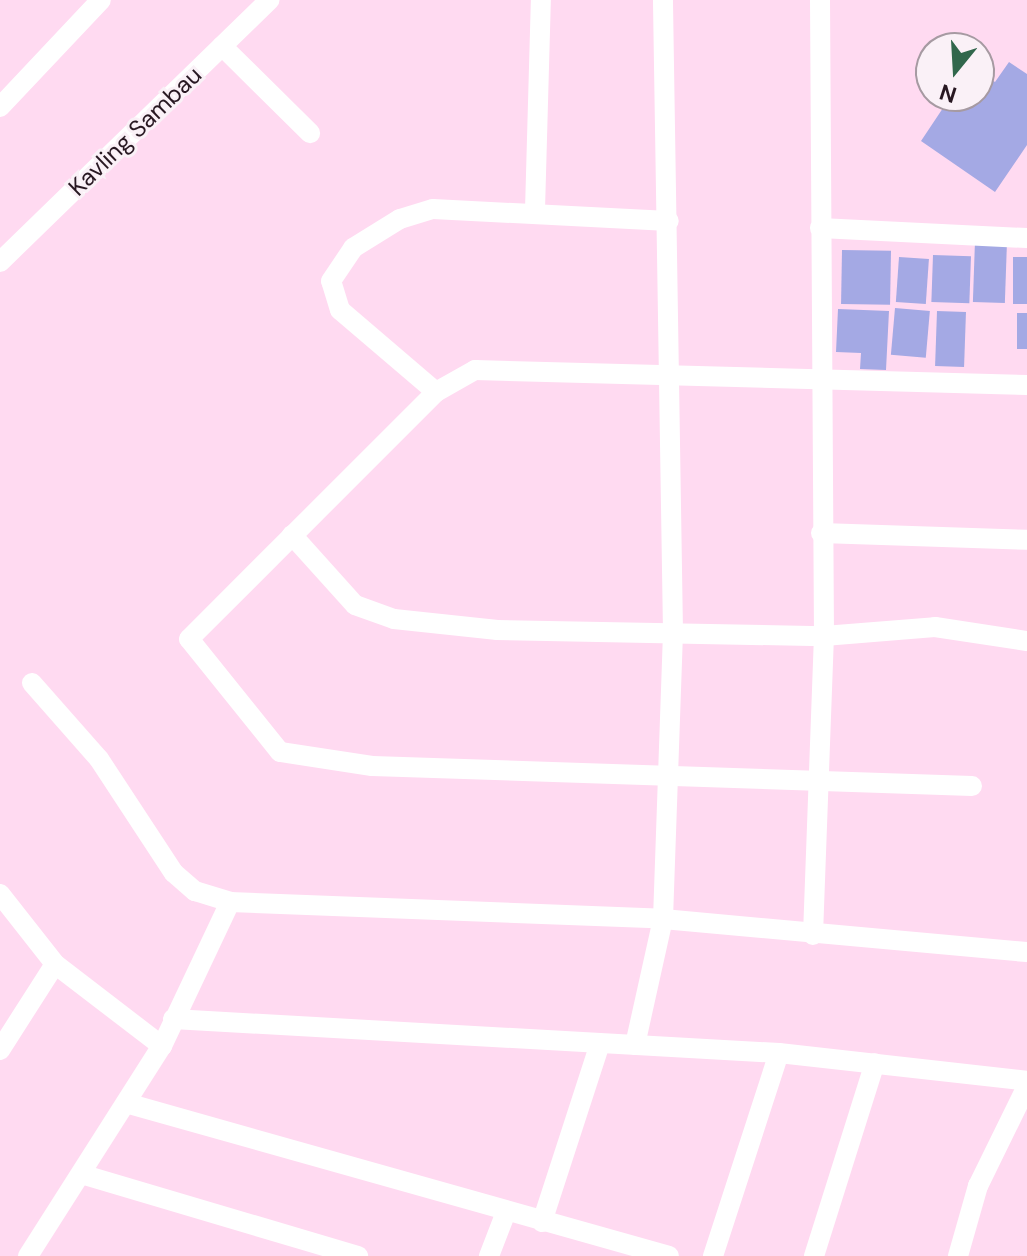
<!DOCTYPE html>
<style>
body{margin:0}
#map{position:relative;width:1027px;height:1256px;overflow:hidden;background:#ffdaf1;font-family:"DM Sans",sans-serif}
div>[style]{position:absolute}
[style*='--x']{left:calc(var(--x)*1px);top:calc(var(--y)*1px);width:calc(var(--w)*1px);rotate:calc(var(--a)*1deg)}
.building>*{inset:0;background:#a4a9e4;transform-origin:0 0}
.street>*{height:20px;margin:-10px;padding:0 10px;transform-origin:10px;border-radius:10px;background:#fff}
span{translate:-50% -50%;white-space:nowrap;text-align:center;line-height:1.15;-webkit-text-stroke:6px #faf1f7;paint-order:stroke}
.street-label{font-size:24px;color:#281822}
.north{position:absolute;left:915px;top:32px;width:80px;height:80px;box-sizing:border-box;background:#faf1f7;border:2px solid #a69aa2;border-radius:50%;rotate:198deg;font-size:22px;font-weight:700;line-height:32px;text-align:center;color:#281822}
.north::after{content:'';display:block;margin:auto;width:28px;height:36px;background:#31674c;clip-path:polygon(50% 0,100% 100%,50% 72%,0 100%)}
</style>
<div id="map">
<div class="building">
<div style="clip-path:polygon(1009px 62px,1027px 74px,1027px 145px,995px 192px,921px 141px,951px 96px,979px 96px,979px 72px,995px 82px)"></div>
<div style="left:975px;top:241px;width:32px;height:61px;rotate:2deg"></div>
<div style="left:842px;top:250px;width:49px;height:54px;rotate:1deg"></div>
<div style="left:933px;top:255px;width:38px;height:47px;rotate:2deg"></div>
<div style="left:899px;top:257px;width:30px;height:45px;rotate:4deg"></div>
<div style="left:1013px;top:257px;width:14px;height:47px"></div>
<div style="left:895px;top:308px;width:35px;height:47px;rotate:5deg"></div>
<div style="clip-path:polygon(838px 309px,889px 311px,886px 370px,860px 369px,861px 353px,836px 352px)"></div>
<div style="left:937px;top:311px;width:29px;height:55px;rotate:2deg"></div>
<div style="left:1017px;top:313px;width:10px;height:36px"></div>
</div>
<div class="street">
<div style="--x:222;--y:46;--w:124;--a:44.7"></div>
<div style="--x:0;--y:107;--w:147;--a:-46.7"></div>
<div style="--x:535;--y:210;--w:210;--a:-88.4"></div>
<div style="--x:820;--y:228;--w:207;--a:2.8"></div>
<div style="--x:0;--y:262;--w:376;--a:-44.2"></div>
<div style="--x:436;--y:392;--w:126;--a:-139.5"></div>
<div style="--x:340;--y:310;--w:30;--a:-107"></div>
<div style="--x:331;--y:281;--w:40;--a:-56"></div>
<div style="--x:353;--y:248;--w:55;--a:-31.7"></div>
<div style="--x:400;--y:219;--w:34;--a:-17"></div>
<div style="--x:433;--y:209;--w:236;--a:2.9"></div>
<div style="--x:821;--y:533;--w:206;--a:1.9"></div>
<div style="--x:292;--y:535;--w:94;--a:48"></div>
<div style="--x:355;--y:605;--w:41;--a:19.7"></div>
<div style="--x:394;--y:619;--w:104;--a:6.1"></div>
<div style="--x:497;--y:630;--w:327;--a:1.1"></div>
<div style="--x:824;--y:636;--w:111;--a:-4.6"></div>
<div style="--x:935;--y:627;--w:93;--a:8.7"></div>
<div style="--x:32;--y:683;--w:101;--a:48.6"></div>
<div style="--x:99;--y:759;--w:136;--a:56.7"></div>
<div style="--x:174;--y:873;--w:28;--a:41"></div>
<div style="--x:195;--y:891;--w:37;--a:17"></div>
<div style="--x:230;--y:902;--w:433;--a:2.2"></div>
<div style="--x:663;--y:919;--w:365;--a:5.2"></div>
<div style="--x:972;--y:786;--w:600;--a:-178.09"></div>
<div style="--x:372;--y:766;--w:93;--a:-171.3"></div>
<div style="--x:280;--y:752;--w:145;--a:-128.8"></div>
<div style="--x:189;--y:639;--w:349;--a:-45"></div>
<div style="--x:436;--y:392;--w:45;--a:-29.4"></div>
<div style="--x:475;--y:370;--w:552;--a:1.56"></div>
<div style="--x:0;--y:894;--w:89;--a:51.8"></div>
<div style="--x:55;--y:964;--w:135;--a:37.5"></div>
<div style="--x:813;--y:935;--w:299;--a:-87.9"></div>
<div style="--x:824;--y:636;--w:636;--a:-90.36"></div>
<div style="--x:173;--y:1019;--w:607;--a:3.21"></div>
<div style="--x:779;--y:1053;--w:250;--a:6.4"></div>
<div style="--x:635;--y:1045;--w:129;--a:-77.5"></div>
<div style="--x:663;--y:919;--w:287;--a:-88"></div>
<div style="--x:673;--y:632;--w:632;--a:-90.91"></div>
<div style="--x:0;--y:1050;--w:102;--a:-57.4"></div>
<div style="--x:126;--y:1103;--w:564;--a:15.74"></div>
<div style="--x:81;--y:1174;--w:289;--a:16.5"></div>
<div style="--x:542;--y:1222;--w:188;--a:-72"></div>
<div style="--x:28;--y:1256;--w:249;--a:-57.5"></div>
<div style="--x:162;--y:1046;--w:159;--a:-64.7"></div>
<div style="--x:489;--y:1256;--w:47;--a:-68.9"></div>
<div style="--x:713;--y:1256;--w:213;--a:-72"></div>
<div style="--x:814;--y:1256;--w:202;--a:-72.5"></div>
<div style="--x:958;--y:1256;--w:73;--a:-74.1"></div>
<div style="--x:978;--y:1186;--w:111;--a:-63.9"></div>
</div>
<div class="street-label">
<span style="left:135px;top:131px;rotate:-44deg">Kavling Sambau</span>
</div>
<div class="north">N</div>
</div>
